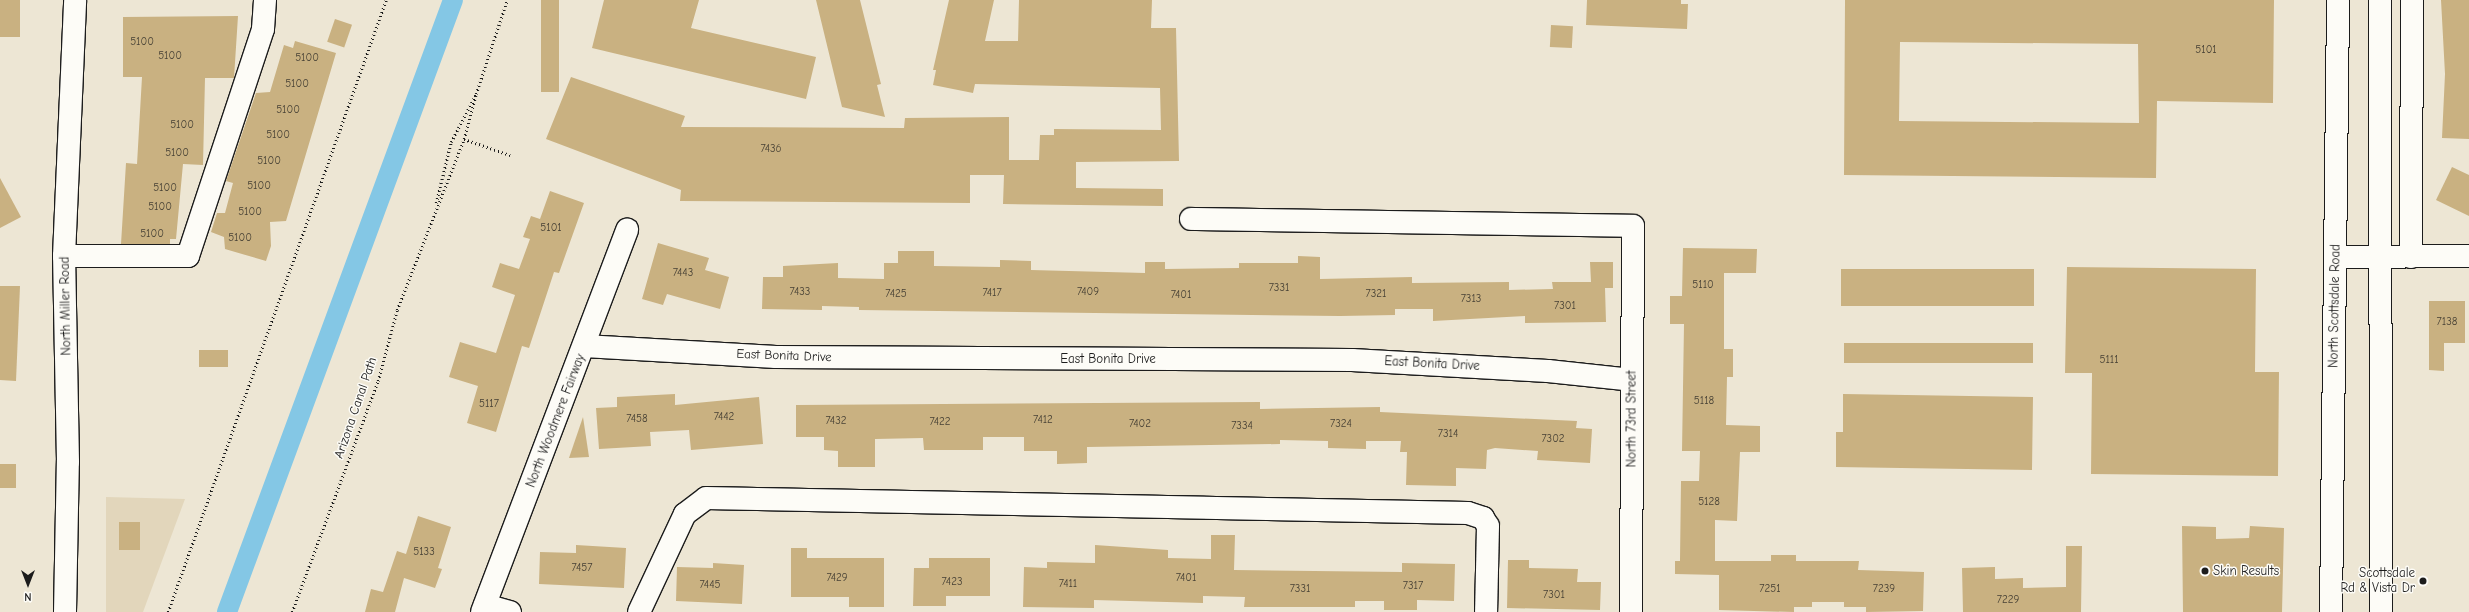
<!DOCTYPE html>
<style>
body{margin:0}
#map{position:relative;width:2469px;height:612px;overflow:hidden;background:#ede6d4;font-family:"Comic Neue",sans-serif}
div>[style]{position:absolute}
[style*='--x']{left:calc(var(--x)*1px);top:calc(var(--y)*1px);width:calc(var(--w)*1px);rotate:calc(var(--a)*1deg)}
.built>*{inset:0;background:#e2d6bb}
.canal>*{height:20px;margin:-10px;padding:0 10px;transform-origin:10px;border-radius:10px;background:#84c7e5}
.building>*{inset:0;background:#c9b181;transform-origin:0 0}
.path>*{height:2.5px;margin-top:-1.25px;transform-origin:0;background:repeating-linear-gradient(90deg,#1c1c1c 0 1px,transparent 0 4px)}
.roads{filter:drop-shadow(1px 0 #1c1c1c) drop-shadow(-1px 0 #1c1c1c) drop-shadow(0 1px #1c1c1c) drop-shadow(0 -1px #1c1c1c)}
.minor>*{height:22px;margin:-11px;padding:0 11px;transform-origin:11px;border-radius:11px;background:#fdfcf7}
.major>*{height:22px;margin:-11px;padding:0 11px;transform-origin:11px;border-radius:11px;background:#fdfcf7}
.dots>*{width:11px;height:11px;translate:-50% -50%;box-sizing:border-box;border:2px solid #fdfcf7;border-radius:50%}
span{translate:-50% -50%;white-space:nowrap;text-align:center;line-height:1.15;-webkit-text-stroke:3px #fdfcf7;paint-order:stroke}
.number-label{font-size:11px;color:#474135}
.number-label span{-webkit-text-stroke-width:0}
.street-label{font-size:13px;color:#1c1c1c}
.poi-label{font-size:13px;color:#1c1c1c}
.left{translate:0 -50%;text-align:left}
.right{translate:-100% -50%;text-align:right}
.north{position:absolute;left:8px;top:564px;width:40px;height:40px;-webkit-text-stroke:3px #fdfcf7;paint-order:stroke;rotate:180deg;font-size:11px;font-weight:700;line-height:16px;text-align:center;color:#1c1c1c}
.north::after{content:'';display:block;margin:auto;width:14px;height:18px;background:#1c1c1c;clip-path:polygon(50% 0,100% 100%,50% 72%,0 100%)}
</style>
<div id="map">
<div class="built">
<div style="clip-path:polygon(106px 497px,185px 499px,143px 612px,106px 612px)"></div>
</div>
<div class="canal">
<div style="--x:227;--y:612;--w:652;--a:-69.73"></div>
</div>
<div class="building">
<div style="left:0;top:0;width:20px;height:37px"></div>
<div style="left:541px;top:0;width:18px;height:92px"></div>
<div style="clip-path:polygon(604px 0,699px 0,691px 28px,816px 57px,806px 99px,592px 48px)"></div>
<div style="clip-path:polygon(816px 0,860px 0,881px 84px,877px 85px,885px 117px,842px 107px)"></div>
<div style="clip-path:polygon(949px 0,994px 0,985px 41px,1018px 41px,1019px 0,1152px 0,1151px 28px,1176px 28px,1179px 161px,1076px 162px,1076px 188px,1163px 189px,1163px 206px,1003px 204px,1004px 175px,970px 175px,970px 203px,680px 201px,681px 190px,546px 139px,571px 77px,685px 116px,681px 127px,904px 128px,905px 118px,1009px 117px,1009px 160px,1039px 160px,1040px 135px,1054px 135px,1054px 129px,1161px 130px,1160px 88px,975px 84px,973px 93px,933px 85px,936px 70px,933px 70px)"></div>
<div style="clip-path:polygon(1587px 0,1681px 0,1681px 4px,1688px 4px,1687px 29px,1586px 25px)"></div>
<div style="clip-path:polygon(evenodd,1845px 0,2274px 0,2273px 103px,2157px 101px,2156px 178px,1844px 175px,1845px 0,1900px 42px,2138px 44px,2139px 123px,1899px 121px,1900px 42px)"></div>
<div style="clip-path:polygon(2441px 0,2469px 0,2469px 139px,2442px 138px,2445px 74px)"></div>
<div style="clip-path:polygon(238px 16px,234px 78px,205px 78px,203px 165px,183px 164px,176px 239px,170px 239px,170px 244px,121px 244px,126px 163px,137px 164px,142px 77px,123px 77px,123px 17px)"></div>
<div style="left:335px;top:19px;width:18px;height:24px;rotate:19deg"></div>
<div style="left:1551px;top:25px;width:22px;height:22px;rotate:3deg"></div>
<div style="clip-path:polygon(295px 41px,336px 53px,286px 221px,270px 222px,271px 246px,266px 261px,225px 249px,224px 237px,211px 232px,217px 213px,225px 213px,233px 183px,226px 181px,256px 93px,270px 92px,284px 45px,293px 48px)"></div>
<div style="clip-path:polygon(2452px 167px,2469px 175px,2469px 216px,2436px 200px)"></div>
<div style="clip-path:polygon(0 178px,21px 217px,0 228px)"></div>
<div style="clip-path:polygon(550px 191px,584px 203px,559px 273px,554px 272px,529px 348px,522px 346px,496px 432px,467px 423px,478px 386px,449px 377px,460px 342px,496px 353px,515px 295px,492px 287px,500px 263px,519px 269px,530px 239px,523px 237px,531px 216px,540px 219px)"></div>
<div style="clip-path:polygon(658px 243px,709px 258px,705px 270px,729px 277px,720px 309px,667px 294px,663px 305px,642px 299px)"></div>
<div style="clip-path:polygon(1683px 248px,1757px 249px,1756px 273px,1724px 273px,1724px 349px,1733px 349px,1733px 377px,1727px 377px,1726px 425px,1760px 426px,1760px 452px,1740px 452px,1737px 521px,1715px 520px,1715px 561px,1771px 561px,1771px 555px,1796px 555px,1796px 561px,1859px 561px,1858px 570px,1924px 572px,1923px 611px,1866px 612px,1866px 607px,1844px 607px,1844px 602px,1812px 602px,1812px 607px,1794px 607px,1794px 612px,1719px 610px,1719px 575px,1675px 574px,1675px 561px,1680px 561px,1681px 481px,1699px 481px,1700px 451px,1682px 451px,1684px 324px,1670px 324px,1670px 296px,1682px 296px)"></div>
<div style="clip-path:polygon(898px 251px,934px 251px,934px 266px,1000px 267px,1000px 260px,1031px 261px,1031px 270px,1145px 273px,1145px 262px,1165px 262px,1165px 269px,1239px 268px,1239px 263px,1298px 263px,1298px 256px,1320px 257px,1320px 279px,1412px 277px,1412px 283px,1509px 282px,1509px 290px,1553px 289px,1552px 282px,1591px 282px,1590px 262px,1613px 262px,1613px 288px,1605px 288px,1606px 322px,1525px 323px,1525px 316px,1433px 321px,1433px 309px,1395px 309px,1395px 315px,1340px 316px,859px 310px,859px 307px,822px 306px,822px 310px,762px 309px,763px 277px,783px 277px,783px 266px,838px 263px,838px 278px,884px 279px,884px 263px,898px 263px)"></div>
<div style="clip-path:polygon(2067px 267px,2256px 269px,2255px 372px,2279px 372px,2278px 476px,2091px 474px,2092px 373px,2065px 373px)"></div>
<div style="left:1841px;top:269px;width:193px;height:37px"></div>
<div style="clip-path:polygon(0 286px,20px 286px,16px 381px,0 380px)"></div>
<div style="clip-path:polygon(2429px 301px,2465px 301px,2465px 343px,2444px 343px,2444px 371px,2429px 370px)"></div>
<div style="left:1844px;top:343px;width:189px;height:20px"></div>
<div style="left:199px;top:350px;width:29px;height:17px"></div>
<div style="clip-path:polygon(675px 394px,675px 405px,759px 397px,763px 444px,691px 450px,689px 430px,650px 432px,651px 446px,599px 449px,596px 408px,617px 407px,617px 397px)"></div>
<div style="clip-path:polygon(1843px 394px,2033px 397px,2032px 470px,1836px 467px,1836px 432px,1843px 432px)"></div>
<div style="clip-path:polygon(1260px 402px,1260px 409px,1380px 407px,1380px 412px,1577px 421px,1576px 428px,1592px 429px,1590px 463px,1537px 460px,1538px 451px,1495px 448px,1487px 450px,1486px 469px,1456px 468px,1456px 486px,1406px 485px,1407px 452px,1400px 452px,1401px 441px,1366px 441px,1366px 449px,1328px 448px,1328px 441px,1280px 440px,1280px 444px,1087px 447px,1087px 463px,1057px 464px,1057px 451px,1024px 451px,1024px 437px,983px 437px,983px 450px,924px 450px,923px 438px,875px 439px,875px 467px,838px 467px,838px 451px,824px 450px,824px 437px,796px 437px,796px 405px)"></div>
<div style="clip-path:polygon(583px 417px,589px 457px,569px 458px)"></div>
<div style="left:0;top:464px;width:16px;height:24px"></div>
<div style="clip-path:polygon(418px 516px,451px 527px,438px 568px,442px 569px,435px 588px,404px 578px,395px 612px,365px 612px,371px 589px,383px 592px,397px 551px,406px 554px)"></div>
<div style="left:119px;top:522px;width:21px;height:28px"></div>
<div style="clip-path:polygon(2182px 526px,2216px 527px,2216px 539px,2249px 538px,2250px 526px,2284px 528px,2282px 612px,2183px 612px)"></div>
<div style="clip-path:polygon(1211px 535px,1235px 535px,1234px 570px,1402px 572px,1402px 563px,1455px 564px,1454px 601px,1417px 600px,1417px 610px,1384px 610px,1384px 601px,1355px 601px,1355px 607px,1244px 607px,1245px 597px,1203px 596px,1203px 603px,1094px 600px,1094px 608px,1023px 607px,1024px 567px,1047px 568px,1047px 562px,1095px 563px,1095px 545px,1168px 550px,1168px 558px,1211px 559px)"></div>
<div style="clip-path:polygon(576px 545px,626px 548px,624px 588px,539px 584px,540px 552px,576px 553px)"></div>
<div style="clip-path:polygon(2066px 546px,2082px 546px,2081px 612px,1963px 612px,1962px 568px,1995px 567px,1995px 579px,2023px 578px,2023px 588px,2066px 587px)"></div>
<div style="clip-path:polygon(791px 548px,807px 548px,807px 558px,884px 558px,884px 607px,849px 607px,849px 597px,791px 597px)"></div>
<div style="clip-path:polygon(929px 558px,990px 558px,990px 596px,946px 596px,946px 606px,913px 606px,914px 568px,929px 568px)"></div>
<div style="clip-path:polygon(1508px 560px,1529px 560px,1529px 568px,1578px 569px,1577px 582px,1601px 582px,1600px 610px,1507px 608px)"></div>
<div style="clip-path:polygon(713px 563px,744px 565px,742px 604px,676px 601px,677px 567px,713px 568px)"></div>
</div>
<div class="path">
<div style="--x:464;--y:139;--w:49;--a:19.2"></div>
<div style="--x:436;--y:203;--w:63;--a:-76.2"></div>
<div style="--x:451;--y:142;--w:54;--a:-62.5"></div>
<div style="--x:476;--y:94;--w:99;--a:-71.7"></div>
<div style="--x:168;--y:612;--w:650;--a:-70.39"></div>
<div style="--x:292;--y:612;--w:246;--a:-69.6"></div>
<div style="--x:378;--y:381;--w:73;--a:-75"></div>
<div style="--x:397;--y:310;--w:184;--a:-68.6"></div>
<div style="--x:464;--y:139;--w:47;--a:-75.1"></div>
</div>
<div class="roads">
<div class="minor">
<div style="--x:1191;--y:219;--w:442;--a:0.9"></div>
<div style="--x:1633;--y:226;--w:386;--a:90.3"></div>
<div style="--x:64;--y:256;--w:124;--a:0"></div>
<div style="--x:188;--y:256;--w:239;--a:-71.7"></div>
<div style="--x:263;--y:29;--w:29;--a:-86"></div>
<div style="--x:2335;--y:257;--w:134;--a:-0.4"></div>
<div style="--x:2411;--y:257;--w:257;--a:-89.8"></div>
<div style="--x:584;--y:346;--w:192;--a:3.3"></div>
<div style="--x:776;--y:357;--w:576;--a:0.3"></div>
<div style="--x:1352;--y:360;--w:196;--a:3.2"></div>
<div style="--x:1548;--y:371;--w:84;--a:6.1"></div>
<div style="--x:485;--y:605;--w:26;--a:16"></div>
<div style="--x:65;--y:612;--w:150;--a:-88.9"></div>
<div style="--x:68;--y:462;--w:206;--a:-91.1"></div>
<div style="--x:64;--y:256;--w:256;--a:-87.5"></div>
<div style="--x:482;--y:612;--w:409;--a:-69.2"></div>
<div style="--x:639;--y:612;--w:108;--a:-64.9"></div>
<div style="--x:685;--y:514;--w:26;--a:-37"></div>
<div style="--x:706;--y:498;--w:762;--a:1.13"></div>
<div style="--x:1468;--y:513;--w:16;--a:18"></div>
<div style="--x:1483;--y:518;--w:9;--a:58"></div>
<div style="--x:1488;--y:526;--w:86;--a:91.3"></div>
</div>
<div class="major">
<div style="--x:2380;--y:0;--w:612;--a:89.91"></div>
<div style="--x:2331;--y:612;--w:612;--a:-89.34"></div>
</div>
</div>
<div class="dots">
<div style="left:2205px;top:571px;background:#1c1c1c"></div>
<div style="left:2423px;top:581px;background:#1c1c1c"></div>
</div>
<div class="number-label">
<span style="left:142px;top:42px">5100</span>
<span style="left:2206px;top:50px">5101</span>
<span style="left:170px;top:56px">5100</span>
<span style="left:307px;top:58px">5100</span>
<span style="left:297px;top:84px">5100</span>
<span style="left:288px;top:110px">5100</span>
<span style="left:182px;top:125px">5100</span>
<span style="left:278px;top:135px">5100</span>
<span style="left:771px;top:149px">7436</span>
<span style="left:177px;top:153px">5100</span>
<span style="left:269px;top:161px">5100</span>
<span style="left:259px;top:186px">5100</span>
<span style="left:165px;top:188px">5100</span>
<span style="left:160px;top:207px">5100</span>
<span style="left:250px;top:212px">5100</span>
<span style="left:551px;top:228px">5101</span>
<span style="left:152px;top:234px">5100</span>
<span style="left:240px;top:238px">5100</span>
<span style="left:683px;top:273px">7443</span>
<span style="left:1703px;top:285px">5110</span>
<span style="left:1279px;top:288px">7331</span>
<span style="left:800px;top:292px">7433</span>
<span style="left:1088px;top:292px">7409</span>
<span style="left:992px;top:293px">7417</span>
<span style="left:896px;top:294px">7425</span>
<span style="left:1376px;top:294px">7321</span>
<span style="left:1181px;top:295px">7401</span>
<span style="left:1471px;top:299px">7313</span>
<span style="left:1565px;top:306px">7301</span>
<span style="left:2447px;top:322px">7138</span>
<span style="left:2109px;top:360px">5111</span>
<span style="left:1704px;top:401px">5118</span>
<span style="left:489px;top:404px">5117</span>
<span style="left:724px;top:417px">7442</span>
<span style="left:637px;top:419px">7458</span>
<span style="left:1043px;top:420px">7412</span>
<span style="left:836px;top:421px">7432</span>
<span style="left:940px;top:422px">7422</span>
<span style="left:1140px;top:424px">7402</span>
<span style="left:1341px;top:424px">7324</span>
<span style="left:1242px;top:426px">7334</span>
<span style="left:1448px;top:434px">7314</span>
<span style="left:1553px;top:439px">7302</span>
<span style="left:1709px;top:502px">5128</span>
<span style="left:424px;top:552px">5133</span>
<span style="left:582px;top:568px">7457</span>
<span style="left:837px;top:578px">7429</span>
<span style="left:1186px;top:578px">7401</span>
<span style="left:952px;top:582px">7423</span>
<span style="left:1068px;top:584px">7411</span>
<span style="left:710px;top:585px">7445</span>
<span style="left:1413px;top:586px">7317</span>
<span style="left:1300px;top:589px">7331</span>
<span style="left:1770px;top:589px">7251</span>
<span style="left:1884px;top:589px">7239</span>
<span style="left:1554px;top:595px">7301</span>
<span style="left:2008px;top:600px">7229</span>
</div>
<div class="street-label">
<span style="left:66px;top:306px;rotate:-91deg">North Miller Road</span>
<span style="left:2335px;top:306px;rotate:-89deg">North Scottsdale Road</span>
<span style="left:784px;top:356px;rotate:2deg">East Bonita Drive</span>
<span style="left:1108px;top:359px">East Bonita Drive</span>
<span style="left:1432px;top:364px;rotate:3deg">East Bonita Drive</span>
<span style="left:356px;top:408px;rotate:-71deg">Arizona Canal Path</span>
<span style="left:1632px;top:419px;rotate:-90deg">North 73rd Street</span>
<span style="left:556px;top:421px;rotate:-69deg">North Woodmere Fairway</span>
</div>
<div class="poi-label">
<span class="left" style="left:2213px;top:571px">Skin Results</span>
<span class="right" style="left:2415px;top:581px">Scottsdale<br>Rd &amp; Vista Dr</span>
</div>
<div class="north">N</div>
</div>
